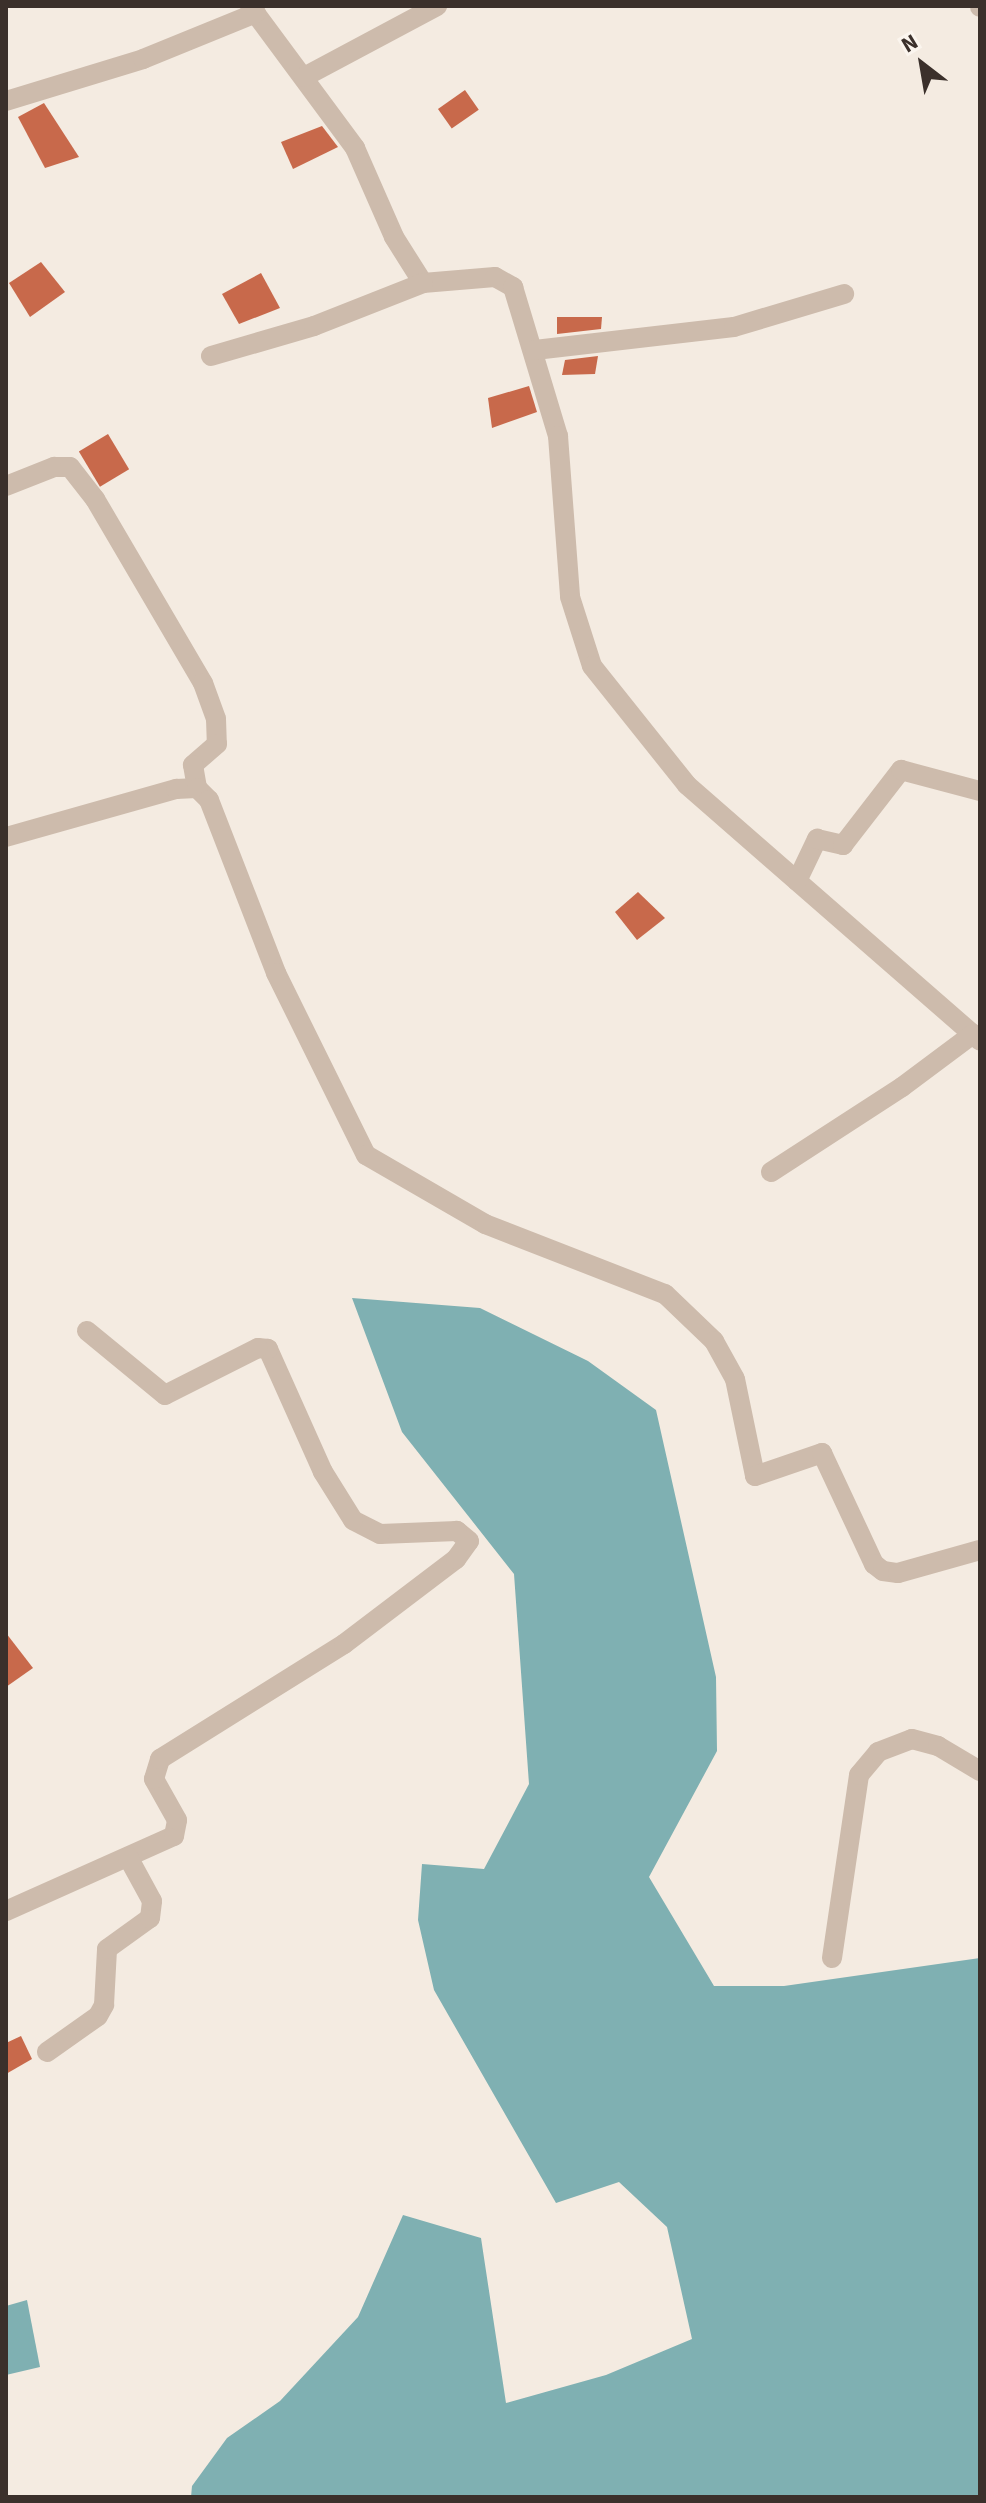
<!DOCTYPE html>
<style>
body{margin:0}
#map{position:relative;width:986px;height:2503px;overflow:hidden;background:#f4ebe1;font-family:"Source Sans 3",sans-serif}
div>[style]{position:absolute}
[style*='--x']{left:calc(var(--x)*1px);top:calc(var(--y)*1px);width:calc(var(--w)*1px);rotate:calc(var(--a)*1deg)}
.water>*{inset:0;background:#7fb0b2}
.building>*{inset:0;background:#c8694b;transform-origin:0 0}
.minor>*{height:20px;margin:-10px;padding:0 10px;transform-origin:10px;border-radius:10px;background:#cdbbac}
span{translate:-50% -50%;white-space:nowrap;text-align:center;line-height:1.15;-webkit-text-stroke:6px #fbf5ee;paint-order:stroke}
.frame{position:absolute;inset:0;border:8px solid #3b302b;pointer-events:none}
.north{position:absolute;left:882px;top:24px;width:80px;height:80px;-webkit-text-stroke:6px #fbf5ee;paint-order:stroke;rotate:329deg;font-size:22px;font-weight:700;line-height:32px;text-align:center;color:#3b302b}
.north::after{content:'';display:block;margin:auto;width:28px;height:36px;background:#3b302b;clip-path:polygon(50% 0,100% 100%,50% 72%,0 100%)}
</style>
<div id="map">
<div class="water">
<div style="clip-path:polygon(352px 1298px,480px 1308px,588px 1361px,656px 1410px,716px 1677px,717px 1751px,649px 1877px,714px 1986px,784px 1986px,980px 1958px,980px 2497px,191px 2497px,192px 2486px,227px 2438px,280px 2401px,358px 2317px,403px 2215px,481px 2238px,506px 2403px,606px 2375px,692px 2339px,667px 2227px,619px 2182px,556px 2203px,434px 1990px,418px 1920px,422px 1864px,484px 1869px,529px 1784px,514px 1574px,402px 1432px)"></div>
<div style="clip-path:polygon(27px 2300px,40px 2367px,6px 2375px,6px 2306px)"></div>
</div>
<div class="building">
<div style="left:465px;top:90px;width:24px;height:33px;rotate:55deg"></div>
<div style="clip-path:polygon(44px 103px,79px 157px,45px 168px,18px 117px)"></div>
<div style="clip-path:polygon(322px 126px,338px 147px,293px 169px,281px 142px)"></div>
<div style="clip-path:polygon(41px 262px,65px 292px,30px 317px,9px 283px)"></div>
<div style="clip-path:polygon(261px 273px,280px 308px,239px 324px,222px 294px)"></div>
<div style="clip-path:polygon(557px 317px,602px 317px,601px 329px,557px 334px)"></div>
<div style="clip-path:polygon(598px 356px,595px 374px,562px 375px,565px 360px)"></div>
<div style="clip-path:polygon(529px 386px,537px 412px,492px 428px,488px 398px)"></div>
<div style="left:108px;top:434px;width:41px;height:34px;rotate:59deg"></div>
<div style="clip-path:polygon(638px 892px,665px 918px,637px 940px,615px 912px)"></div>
<div style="clip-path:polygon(6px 1633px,33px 1668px,6px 1687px)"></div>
<div style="clip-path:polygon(21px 2036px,32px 2059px,6px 2074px,6px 2043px)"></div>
</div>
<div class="minor">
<div style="--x:250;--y:6;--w:177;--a:53.5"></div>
<div style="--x:355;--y:148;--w:97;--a:66.3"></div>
<div style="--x:394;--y:237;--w:54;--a:57.8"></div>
<div style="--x:423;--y:283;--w:72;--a:-4.8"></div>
<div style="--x:495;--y:277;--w:21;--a:29"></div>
<div style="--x:513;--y:287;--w:156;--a:73.2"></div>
<div style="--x:558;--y:436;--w:161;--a:85.7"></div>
<div style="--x:570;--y:597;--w:72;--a:72.3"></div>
<div style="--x:592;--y:666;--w:152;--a:51.4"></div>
<div style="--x:687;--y:785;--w:389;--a:41.1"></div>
<div style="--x:980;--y:6;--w:1;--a:90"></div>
<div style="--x:304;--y:77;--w:151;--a:-28.1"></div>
<div style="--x:6;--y:101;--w:143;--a:-17"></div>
<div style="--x:143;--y:59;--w:122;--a:-22.2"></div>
<div style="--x:535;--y:350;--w:200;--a:-6.6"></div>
<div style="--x:734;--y:327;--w:115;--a:-16.7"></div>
<div style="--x:211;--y:356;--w:107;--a:-16.2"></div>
<div style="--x:314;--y:326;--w:117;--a:-21.5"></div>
<div style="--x:6;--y:486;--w:52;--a:-21.6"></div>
<div style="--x:54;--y:467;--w:16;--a:0"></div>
<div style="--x:70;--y:467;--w:41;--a:52"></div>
<div style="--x:95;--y:499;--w:213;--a:59.6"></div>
<div style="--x:203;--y:683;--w:38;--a:70"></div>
<div style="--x:216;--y:719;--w:25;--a:88"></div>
<div style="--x:217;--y:744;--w:32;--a:139"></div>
<div style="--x:193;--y:765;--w:23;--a:80"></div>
<div style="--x:6;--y:837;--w:177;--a:-15.8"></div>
<div style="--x:176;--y:789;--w:21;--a:-3"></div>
<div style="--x:197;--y:788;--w:17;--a:45"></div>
<div style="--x:209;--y:800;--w:186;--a:68.8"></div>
<div style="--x:276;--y:973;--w:203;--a:63.7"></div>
<div style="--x:366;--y:1155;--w:138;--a:30.1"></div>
<div style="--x:485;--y:1224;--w:193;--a:21.3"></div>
<div style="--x:665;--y:1294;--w:68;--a:43.8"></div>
<div style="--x:714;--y:1341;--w:43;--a:61.1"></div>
<div style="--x:735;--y:1379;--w:99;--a:78.3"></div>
<div style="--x:755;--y:1476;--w:71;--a:-18.9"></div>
<div style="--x:822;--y:1453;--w:123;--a:64.9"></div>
<div style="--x:874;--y:1564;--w:11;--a:38"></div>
<div style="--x:883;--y:1571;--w:15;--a:8"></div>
<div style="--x:898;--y:1573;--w:85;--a:-15.7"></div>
<div style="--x:797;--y:881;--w:47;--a:-64.5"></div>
<div style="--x:817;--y:839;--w:27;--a:13"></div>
<div style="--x:843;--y:845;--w:95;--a:-52.3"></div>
<div style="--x:901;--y:770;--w:82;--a:14.9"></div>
<div style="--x:771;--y:1172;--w:156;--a:-33"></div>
<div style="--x:902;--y:1087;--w:89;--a:-36.7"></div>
<div style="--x:6;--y:1911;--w:184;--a:-24.1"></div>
<div style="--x:174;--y:1836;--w:16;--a:-79"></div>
<div style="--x:177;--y:1820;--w:47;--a:-119.3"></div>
<div style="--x:154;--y:1779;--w:21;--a:-73"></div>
<div style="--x:160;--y:1759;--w:217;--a:-32"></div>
<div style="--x:344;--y:1644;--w:141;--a:-37.2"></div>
<div style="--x:456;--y:1559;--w:22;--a:-54"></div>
<div style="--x:469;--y:1541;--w:16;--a:-140"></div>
<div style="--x:457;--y:1531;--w:77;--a:177.8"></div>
<div style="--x:380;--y:1534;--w:30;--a:-153"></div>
<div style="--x:353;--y:1520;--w:57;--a:-122"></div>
<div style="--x:323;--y:1472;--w:135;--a:-114.1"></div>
<div style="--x:268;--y:1349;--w:10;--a:-174"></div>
<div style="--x:258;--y:1348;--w:104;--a:153.2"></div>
<div style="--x:165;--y:1395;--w:101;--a:-140.6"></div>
<div style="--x:832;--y:1958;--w:185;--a:-81.6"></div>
<div style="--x:859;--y:1775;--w:30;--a:-50"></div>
<div style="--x:878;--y:1752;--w:36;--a:-21"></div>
<div style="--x:912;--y:1739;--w:27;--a:15"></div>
<div style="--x:938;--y:1746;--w:49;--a:30.8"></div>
<div style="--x:47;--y:2052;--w:62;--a:-35.2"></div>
<div style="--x:98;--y:2016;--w:13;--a:-61"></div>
<div style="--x:104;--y:2005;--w:56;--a:-86.9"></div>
<div style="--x:107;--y:1949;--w:53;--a:-35.8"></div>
<div style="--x:150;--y:1918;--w:17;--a:-83"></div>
<div style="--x:152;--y:1901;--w:50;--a:-118.6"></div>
</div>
<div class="frame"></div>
<div class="north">N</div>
</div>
